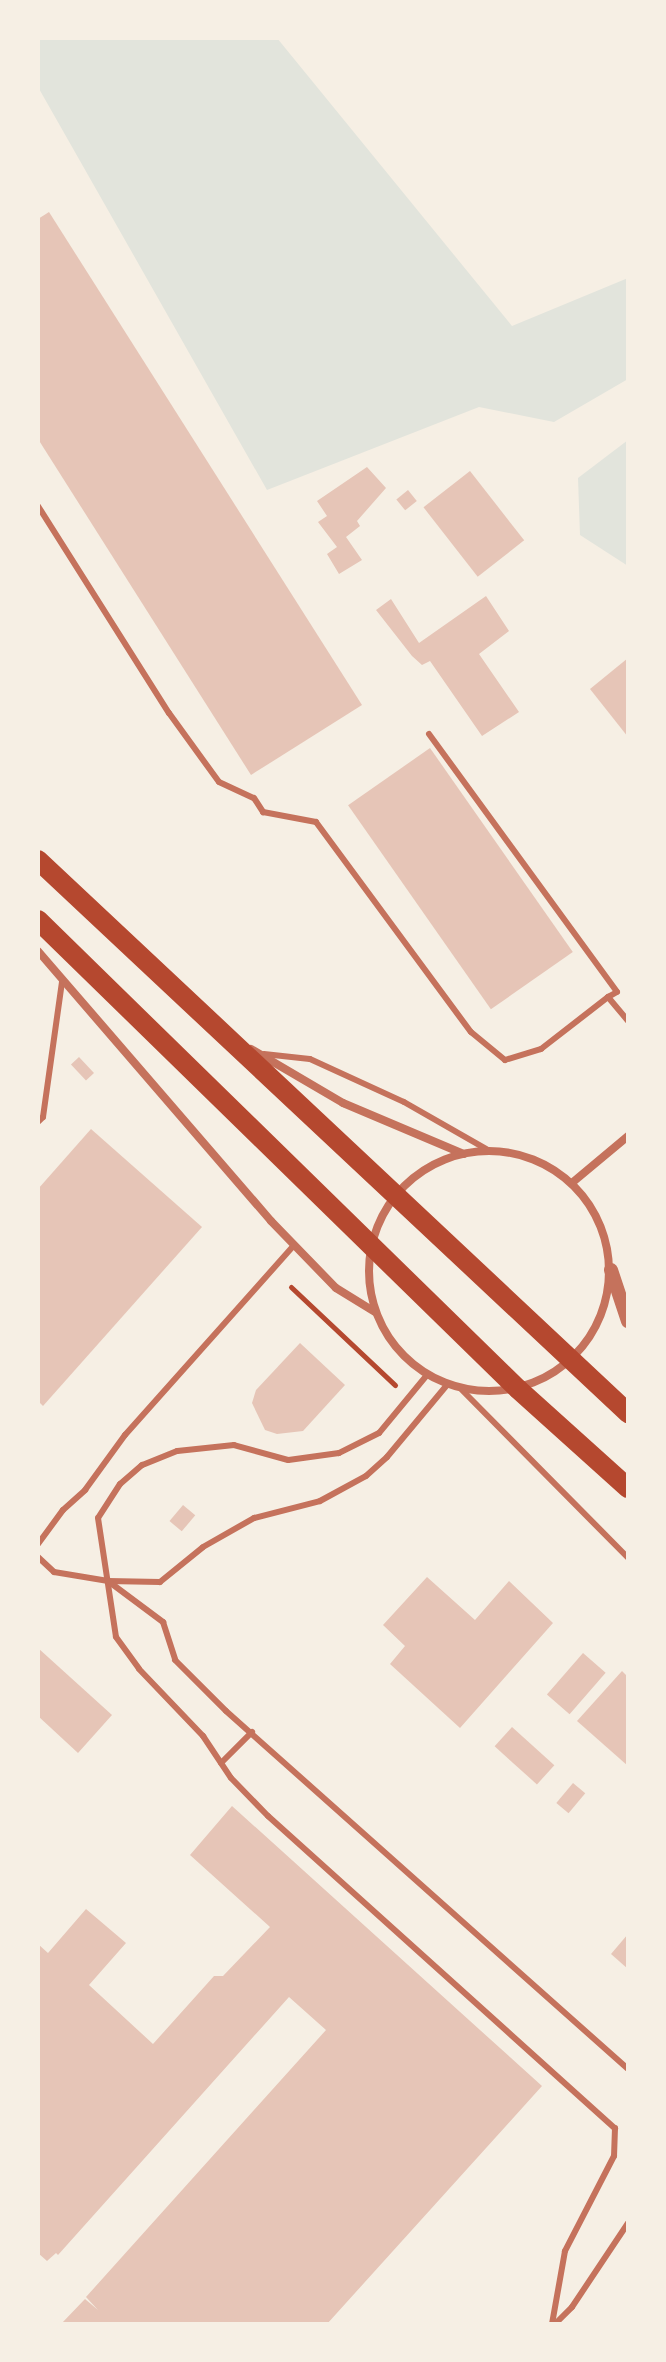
<!DOCTYPE html>
<style>
body{margin:0}
#map{position:relative;width:666px;height:2362px;overflow:hidden;background:#f6efe4;font-family:"Archivo Narrow",sans-serif}
div>[style]{position:absolute}
[style*='--x']{left:calc(var(--x)*1px);top:calc(var(--y)*1px);width:calc(var(--w)*1px);rotate:calc(var(--a)*1deg)}
.green>*{inset:0;background:#e2e4dc}
.building>*{inset:0;background:#e6c5b7;transform-origin:0 0}
.path>*{height:5px;margin:-2.5px;padding:0 2.5px;transform-origin:2.5px;border-radius:2.5px;background:#b5482f}
.service>*{height:6px;margin:-3px;padding:0 3px;transform-origin:3px;border-radius:3px;background:#c5725c}
.minor>*{height:8px;margin:-4px;padding:0 4px;transform-origin:4px;border-radius:4px;background:#c5725c}
.minor>.ring{margin:-4px;padding:0;box-sizing:content-box;background:none;border:8px solid #c5725c;border-radius:50%}
.tertiary>*{height:14px;margin:-7px;padding:0 7px;transform-origin:7px;border-radius:7px;background:#c5725c}
.primary>*{height:20px;margin:-10px;padding:0 10px;transform-origin:10px;border-radius:10px;background:#b5482f}
span{translate:-50% -50%;white-space:nowrap;text-align:center;line-height:1.15;-webkit-text-stroke:8px #f6efe4;paint-order:stroke}
.frame{position:absolute;inset:0;border:40px solid #f6efe4;pointer-events:none}
</style>
<div id="map">
<div class="green">
<div style="clip-path:polygon(277px 38px,512px 326px,628px 278px,628px 379px,554px 422px,479px 407px,267px 490px,38px 87px,38px 39px)"></div>
<div style="clip-path:polygon(628px 440px,628px 566px,580px 535px,578px 478px)"></div>
</div>
<div class="building">
<div style="clip-path:polygon(49px 212px,362px 705px,251px 775px,38px 439px,38px 219px)"></div>
<div style="clip-path:polygon(367px 467px,386px 488px,357px 521px,360px 526px,346px 537px,362px 560px,339px 574px,327px 554px,337px 547px,318px 522px,327px 516px,317px 501px)"></div>
<div style="left:470px;top:471px;width:88px;height:59px;rotate:52deg"></div>
<div style="left:408px;top:490px;width:14px;height:15px;rotate:51deg"></div>
<div style="clip-path:polygon(486px 596px,509px 631px,479px 654px,519px 712px,482px 736px,430px 661px,422px 665px,412px 656px,376px 610px,391px 599px,419px 643px)"></div>
<div style="clip-path:polygon(628px 658px,628px 737px,590px 689px)"></div>
<div style="left:430px;top:748px;width:249px;height:100px;rotate:55deg"></div>
<div style="left:79px;top:1057px;width:22px;height:11px;rotate:47deg"></div>
<div style="clip-path:polygon(91px 1129px,202px 1227px,43px 1406px,38px 1401px,38px 1189px)"></div>
<div style="clip-path:polygon(300px 1343px,345px 1385px,303px 1431px,277px 1434px,265px 1430px,252px 1403px,256px 1390px)"></div>
<div style="left:183px;top:1505px;width:16px;height:21px;rotate:40deg"></div>
<div style="clip-path:polygon(427px 1577px,475px 1620px,509px 1581px,553px 1623px,460px 1728px,390px 1664px,405px 1646px,383px 1625px)"></div>
<div style="clip-path:polygon(38px 1648px,112px 1715px,78px 1753px,38px 1716px)"></div>
<div style="left:583px;top:1653px;width:30px;height:55px;rotate:41deg"></div>
<div style="clip-path:polygon(622px 1671px,628px 1677px,628px 1766px,577px 1721px)"></div>
<div style="left:512px;top:1727px;width:57px;height:26px;rotate:42deg"></div>
<div style="left:573px;top:1783px;width:16px;height:26px;rotate:40deg"></div>
<div style="clip-path:polygon(232px 1806px,542px 2086px,327px 2324px,61px 2324px,85px 2299px,98px 2310px,86px 2297px,326px 2030px,289px 1997px,58px 2255px,56px 2253px,47px 2261px,38px 2253px,38px 1944px,48px 1953px,86px 1909px,126px 1943px,89px 1985px,153px 2044px,214px 1976px,223px 1976px,270px 1927px,190px 1855px)"></div>
<div style="clip-path:polygon(628px 1934px,628px 1969px,611px 1954px)"></div>
</div>
<div class="path">
<div style="--x:291;--y:1287;--w:143;--a:43.3"></div>
</div>
<div class="service">
<div style="--x:38;--y:506;--w:245;--a:57.7"></div>
<div style="--x:169;--y:713;--w:85;--a:54.1"></div>
<div style="--x:219;--y:782;--w:38;--a:25"></div>
<div style="--x:254;--y:798;--w:17;--a:57"></div>
<div style="--x:263;--y:812;--w:54;--a:10.7"></div>
<div style="--x:316;--y:822;--w:261;--a:53.6"></div>
<div style="--x:471;--y:1032;--w:44;--a:39.5"></div>
<div style="--x:505;--y:1060;--w:38;--a:-17"></div>
<div style="--x:541;--y:1049;--w:85;--a:-37.8"></div>
<div style="--x:608;--y:997;--w:31;--a:50"></div>
<div style="--x:429;--y:734;--w:319;--a:53.9"></div>
<div style="--x:617;--y:992;--w:10;--a:151"></div>
<div style="--x:264;--y:1054;--w:46;--a:6.2"></div>
<div style="--x:310;--y:1059;--w:103;--a:24.6"></div>
<div style="--x:404;--y:1102;--w:95;--a:29.8"></div>
<div style="--x:38;--y:1122;--w:7;--a:-45"></div>
<div style="--x:43;--y:1117;--w:137;--a:-82"></div>
<div style="--x:427;--y:1375;--w:75;--a:129.6"></div>
<div style="--x:379;--y:1433;--w:45;--a:153.4"></div>
<div style="--x:339;--y:1453;--w:51;--a:172.2"></div>
<div style="--x:288;--y:1460;--w:56;--a:-164.5"></div>
<div style="--x:234;--y:1445;--w:57;--a:174"></div>
<div style="--x:177;--y:1451;--w:38;--a:158"></div>
<div style="--x:142;--y:1465;--w:29;--a:139"></div>
<div style="--x:120;--y:1484;--w:40;--a:122.9"></div>
<div style="--x:98;--y:1518;--w:120;--a:81.4"></div>
<div style="--x:116;--y:1637;--w:39;--a:54"></div>
<div style="--x:139;--y:1669;--w:93;--a:46.3"></div>
<div style="--x:203;--y:1736;--w:50;--a:56.3"></div>
<div style="--x:231;--y:1778;--w:53;--a:45.8"></div>
<div style="--x:268;--y:1816;--w:467;--a:42"></div>
<div style="--x:615;--y:2128;--w:28;--a:92"></div>
<div style="--x:614;--y:2156;--w:107;--a:117.3"></div>
<div style="--x:565;--y:2251;--w:74;--a:100.1"></div>
<div style="--x:462;--y:1390;--w:236;--a:45.3"></div>
<div style="--x:38;--y:1544;--w:42;--a:-53.7"></div>
<div style="--x:63;--y:1510;--w:30;--a:-42"></div>
<div style="--x:85;--y:1490;--w:68;--a:-54"></div>
<div style="--x:125;--y:1435;--w:254;--a:-48.3"></div>
<div style="--x:38;--y:1557;--w:22;--a:43"></div>
<div style="--x:54;--y:1572;--w:55;--a:9.5"></div>
<div style="--x:108;--y:1581;--w:52;--a:1.1"></div>
<div style="--x:160;--y:1582;--w:55;--a:-39.1"></div>
<div style="--x:203;--y:1547;--w:59;--a:-29.6"></div>
<div style="--x:254;--y:1518;--w:68;--a:-14.4"></div>
<div style="--x:320;--y:1501;--w:52;--a:-28.5"></div>
<div style="--x:366;--y:1476;--w:28;--a:-42"></div>
<div style="--x:387;--y:1457;--w:94;--a:-50.2"></div>
<div style="--x:108;--y:1581;--w:69;--a:36.7"></div>
<div style="--x:163;--y:1622;--w:40;--a:72"></div>
<div style="--x:175;--y:1660;--w:72;--a:45"></div>
<div style="--x:226;--y:1711;--w:538;--a:41.69"></div>
<div style="--x:221;--y:1763;--w:44;--a:-45"></div>
<div style="--x:555;--y:2324;--w:24;--a:-45"></div>
<div style="--x:572;--y:2307;--w:101;--a:-56.3"></div>
</div>
<div class="minor">
<div style="--x:38;--y:951;--w:357;--a:49.2"></div>
<div style="--x:271;--y:1221;--w:93;--a:45.9"></div>
<div style="--x:336;--y:1288;--w:46;--a:31.6"></div>
<div style="--x:251;--y:1049;--w:107;--a:30.4"></div>
<div style="--x:343;--y:1103;--w:131;--a:22.9"></div>
<div class="ring" style="left:369px;top:1151px;width:232px;height:232px"></div>
<div style="--x:573;--y:1182;--w:72;--a:-39.9"></div>
</div>
<div class="tertiary">
<div style="--x:611;--y:1270;--w:54;--a:71.6"></div>
</div>
<div class="primary">
<div style="--x:38;--y:860;--w:809;--a:43.15"></div>
<div style="--x:38;--y:920;--w:671;--a:44.34"></div>
<div style="--x:518;--y:1389;--w:148;--a:42"></div>
</div>
<div class="frame"></div>
</div>
